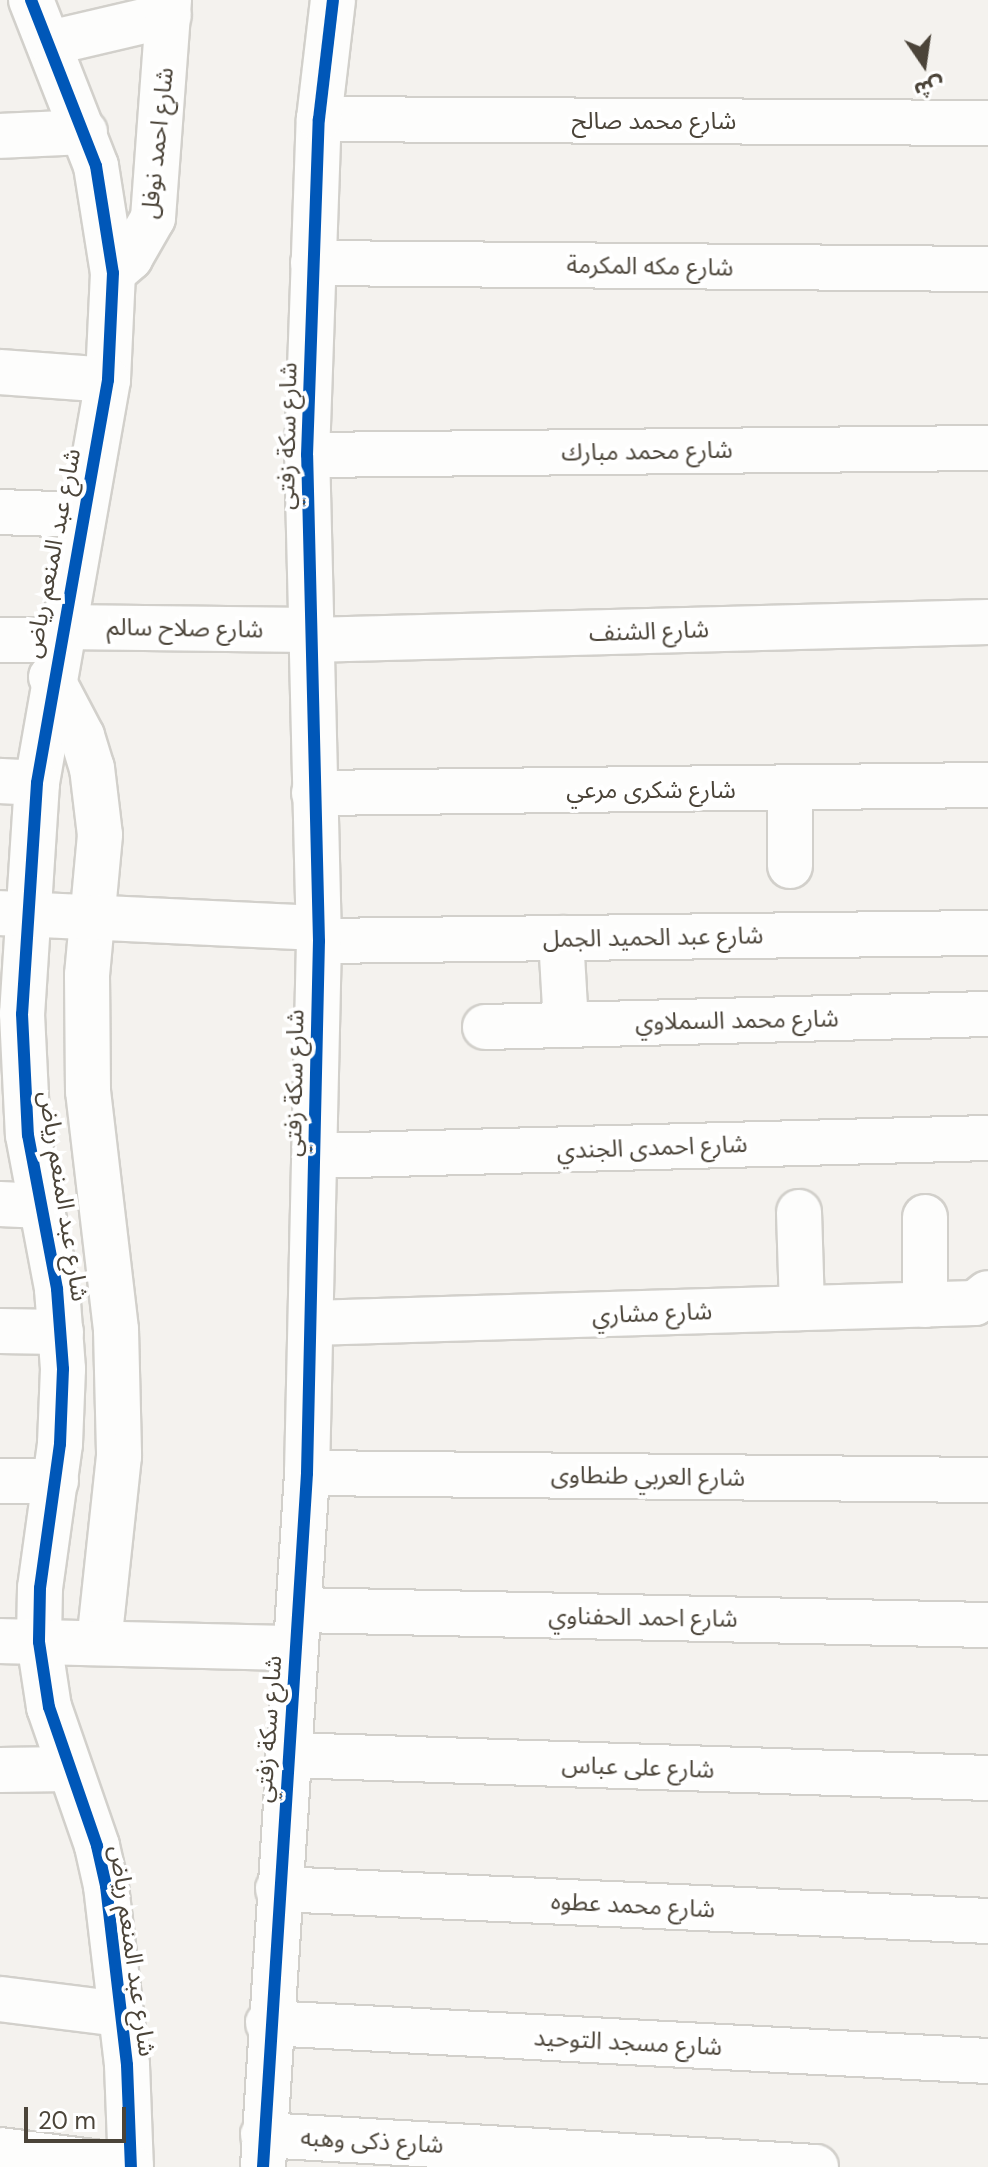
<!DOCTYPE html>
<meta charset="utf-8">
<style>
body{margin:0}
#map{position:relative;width:988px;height:2167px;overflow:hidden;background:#f4f2ee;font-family:"DM Sans","Noto Sans Arabic",sans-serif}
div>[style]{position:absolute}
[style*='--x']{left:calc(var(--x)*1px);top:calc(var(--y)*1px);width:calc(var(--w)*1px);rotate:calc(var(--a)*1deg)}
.roads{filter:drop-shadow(2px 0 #d2d0cb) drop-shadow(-2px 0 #d2d0cb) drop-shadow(0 2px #d2d0cb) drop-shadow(0 -2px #d2d0cb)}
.minor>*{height:44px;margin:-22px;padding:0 22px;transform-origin:22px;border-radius:22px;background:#fdfdfc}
.cycleway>*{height:12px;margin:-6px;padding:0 6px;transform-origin:6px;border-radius:6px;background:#0057b8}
span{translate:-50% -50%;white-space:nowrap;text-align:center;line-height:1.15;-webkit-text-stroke:8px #fff;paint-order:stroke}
.street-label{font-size:24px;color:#4b4439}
.north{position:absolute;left:884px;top:24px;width:80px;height:80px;-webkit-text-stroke:6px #fff;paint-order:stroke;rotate:167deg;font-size:22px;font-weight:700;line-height:32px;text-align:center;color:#4b4439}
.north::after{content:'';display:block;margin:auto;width:28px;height:36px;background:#4b4439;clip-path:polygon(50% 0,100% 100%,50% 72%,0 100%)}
.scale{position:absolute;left:24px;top:2107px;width:102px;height:36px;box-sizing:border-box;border:4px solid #4b4439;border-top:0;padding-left:10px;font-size:24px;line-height:28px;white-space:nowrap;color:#4b4439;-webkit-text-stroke:6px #fff;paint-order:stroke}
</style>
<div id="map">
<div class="roads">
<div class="minor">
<div style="--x:31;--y:0;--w:178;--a:68.6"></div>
<div style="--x:96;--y:166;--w:108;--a:81"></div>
<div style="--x:113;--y:273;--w:107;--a:92.7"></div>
<div style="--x:108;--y:380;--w:409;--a:100"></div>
<div style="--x:37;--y:783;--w:231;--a:93.7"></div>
<div style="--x:22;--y:1014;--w:121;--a:87.2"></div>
<div style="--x:28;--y:1135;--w:157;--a:79.3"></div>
<div style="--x:57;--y:1289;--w:80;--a:85.7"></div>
<div style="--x:63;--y:1369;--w:75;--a:92.3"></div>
<div style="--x:60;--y:1444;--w:145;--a:97.9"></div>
<div style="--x:40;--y:1588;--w:54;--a:91.1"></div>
<div style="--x:39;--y:1642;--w:66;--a:81.3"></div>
<div style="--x:49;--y:1707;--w:147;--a:70.9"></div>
<div style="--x:97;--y:1846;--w:41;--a:77.3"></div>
<div style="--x:106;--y:1886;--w:180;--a:83.3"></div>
<div style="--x:127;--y:2065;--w:102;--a:87.8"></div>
<div style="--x:50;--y:43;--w:122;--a:-13.2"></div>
<div style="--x:319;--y:119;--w:669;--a:0.34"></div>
<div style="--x:0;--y:136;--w:85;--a:-2.7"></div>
<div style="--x:313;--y:263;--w:675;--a:0.51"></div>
<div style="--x:113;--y:273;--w:23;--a:-41"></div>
<div style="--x:130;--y:258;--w:46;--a:-60.1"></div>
<div style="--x:153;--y:218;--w:219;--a:-85.8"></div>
<div style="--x:0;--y:372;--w:108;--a:4.2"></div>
<div style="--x:307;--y:455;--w:681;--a:-0.59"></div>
<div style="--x:0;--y:512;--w:80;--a:2.1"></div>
<div style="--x:61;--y:627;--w:249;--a:0.7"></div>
<div style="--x:0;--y:640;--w:58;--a:0"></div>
<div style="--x:310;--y:640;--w:678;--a:-1.52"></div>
<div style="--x:51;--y:677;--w:67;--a:62.3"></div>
<div style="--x:82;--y:736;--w:34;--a:73"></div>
<div style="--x:92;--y:768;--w:67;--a:83.2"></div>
<div style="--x:100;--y:835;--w:141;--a:95.3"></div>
<div style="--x:87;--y:975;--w:116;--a:89.5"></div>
<div style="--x:88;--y:1091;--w:241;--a:83.3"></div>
<div style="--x:116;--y:1330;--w:126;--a:88.6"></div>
<div style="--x:119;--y:1456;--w:188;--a:96.1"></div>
<div style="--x:0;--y:781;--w:37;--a:3"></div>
<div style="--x:790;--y:789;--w:77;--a:90"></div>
<div style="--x:314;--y:793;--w:674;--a:-0.68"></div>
<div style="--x:0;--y:913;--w:318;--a:2.7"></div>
<div style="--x:561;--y:938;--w:87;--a:86.7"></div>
<div style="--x:319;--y:941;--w:669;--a:-0.69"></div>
<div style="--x:485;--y:1027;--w:503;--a:-1.48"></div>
<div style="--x:315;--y:1156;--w:673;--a:-1.53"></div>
<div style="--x:0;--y:1204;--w:42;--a:2.7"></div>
<div style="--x:799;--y:1212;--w:96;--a:88.2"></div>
<div style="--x:925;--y:1217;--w:88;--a:90"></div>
<div style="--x:311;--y:1323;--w:664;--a:-1.73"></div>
<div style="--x:975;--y:1303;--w:16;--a:-38"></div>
<div style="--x:0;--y:1331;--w:61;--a:0.9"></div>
<div style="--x:307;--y:1473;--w:681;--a:0.59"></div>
<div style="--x:0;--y:1481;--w:56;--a:0"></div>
<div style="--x:299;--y:1610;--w:689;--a:1.25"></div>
<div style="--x:0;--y:1641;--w:296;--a:1.4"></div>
<div style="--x:288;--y:1755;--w:700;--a:1.88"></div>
<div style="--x:0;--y:1770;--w:69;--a:-0.8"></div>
<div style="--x:278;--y:1889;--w:711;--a:2.58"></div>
<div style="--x:0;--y:1999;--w:122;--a:7.1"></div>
<div style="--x:268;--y:2023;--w:721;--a:3.02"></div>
<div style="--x:263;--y:2135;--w:554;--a:3.31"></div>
<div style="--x:0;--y:2150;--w:132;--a:7.4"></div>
<div style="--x:263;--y:2167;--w:695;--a:-86.37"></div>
<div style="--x:307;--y:1473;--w:532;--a:-88.71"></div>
<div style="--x:319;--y:941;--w:486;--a:-91.4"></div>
<div style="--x:307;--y:455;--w:336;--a:-88"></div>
<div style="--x:319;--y:119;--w:120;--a:-83.3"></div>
</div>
</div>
<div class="cycleway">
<div style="--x:31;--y:0;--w:178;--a:68.6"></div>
<div style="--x:96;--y:166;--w:108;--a:81"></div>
<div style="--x:113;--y:273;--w:107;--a:92.7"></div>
<div style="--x:108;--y:380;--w:409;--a:100"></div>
<div style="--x:37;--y:783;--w:231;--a:93.7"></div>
<div style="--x:22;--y:1014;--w:121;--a:87.2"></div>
<div style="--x:28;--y:1135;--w:157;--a:79.3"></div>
<div style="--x:57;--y:1289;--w:80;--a:85.7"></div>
<div style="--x:63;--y:1369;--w:75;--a:92.3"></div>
<div style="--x:60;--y:1444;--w:145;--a:97.9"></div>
<div style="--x:40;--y:1588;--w:54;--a:91.1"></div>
<div style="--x:39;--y:1642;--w:66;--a:81.3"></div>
<div style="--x:49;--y:1707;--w:147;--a:70.9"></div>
<div style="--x:97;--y:1846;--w:41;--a:77.3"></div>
<div style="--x:106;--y:1886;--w:180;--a:83.3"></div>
<div style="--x:127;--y:2065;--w:102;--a:87.8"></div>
<div style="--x:263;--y:2167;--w:695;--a:-86.37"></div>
<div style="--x:307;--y:1473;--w:532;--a:-88.71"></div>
<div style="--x:319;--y:941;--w:486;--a:-91.4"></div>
<div style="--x:307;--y:455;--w:336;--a:-88"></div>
<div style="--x:319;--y:119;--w:120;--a:-83.3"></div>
</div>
<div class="street-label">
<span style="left:654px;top:121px">شارع محمد صالح</span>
<span style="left:157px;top:143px;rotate:-84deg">شارع احمد نوفل</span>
<span style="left:650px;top:266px;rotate:1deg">شارع مكه المكرمة</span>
<span style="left:287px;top:436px;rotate:-89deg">شارع سكة زفتي</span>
<span style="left:647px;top:451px;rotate:-1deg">شارع محمد مبارك</span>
<span style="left:52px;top:553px;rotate:-79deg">شارع عبد المنعم رياض</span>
<span style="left:185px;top:628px;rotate:1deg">شارع صلاح سالم</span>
<span style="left:649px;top:631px;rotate:-2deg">شارع الشنف</span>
<span style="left:651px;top:790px">شارع شكرى مرعي</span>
<span style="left:653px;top:937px;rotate:-1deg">شارع عبد الحميد الجمل</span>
<span style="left:737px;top:1020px;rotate:-1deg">شارع محمد السملاوي</span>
<span style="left:294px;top:1083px;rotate:-89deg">شارع سكة زفتي</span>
<span style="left:652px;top:1147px;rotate:-2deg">شارع احمدى الجندي</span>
<span style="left:64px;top:1196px;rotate:81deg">شارع عبد المنعم رياض</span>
<span style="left:652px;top:1313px;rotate:-2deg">شارع مشاري</span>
<span style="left:648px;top:1476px;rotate:1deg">شارع العربي طنطاوى</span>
<span style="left:643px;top:1617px;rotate:1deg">شارع احمد الحفناوي</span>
<span style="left:268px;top:1729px;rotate:-86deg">شارع سكة زفتي</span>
<span style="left:638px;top:1767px;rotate:2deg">شارع على عباس</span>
<span style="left:633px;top:1905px;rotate:3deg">شارع محمد عطوه</span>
<span style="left:133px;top:1951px;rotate:82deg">شارع عبد المنعم رياض</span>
<span style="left:628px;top:2042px;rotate:3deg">شارع مسجد التوحيد</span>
<span style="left:372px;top:2141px;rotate:3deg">شارع ذكى وهبه</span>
</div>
<div class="north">ش</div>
<div class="scale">20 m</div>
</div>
